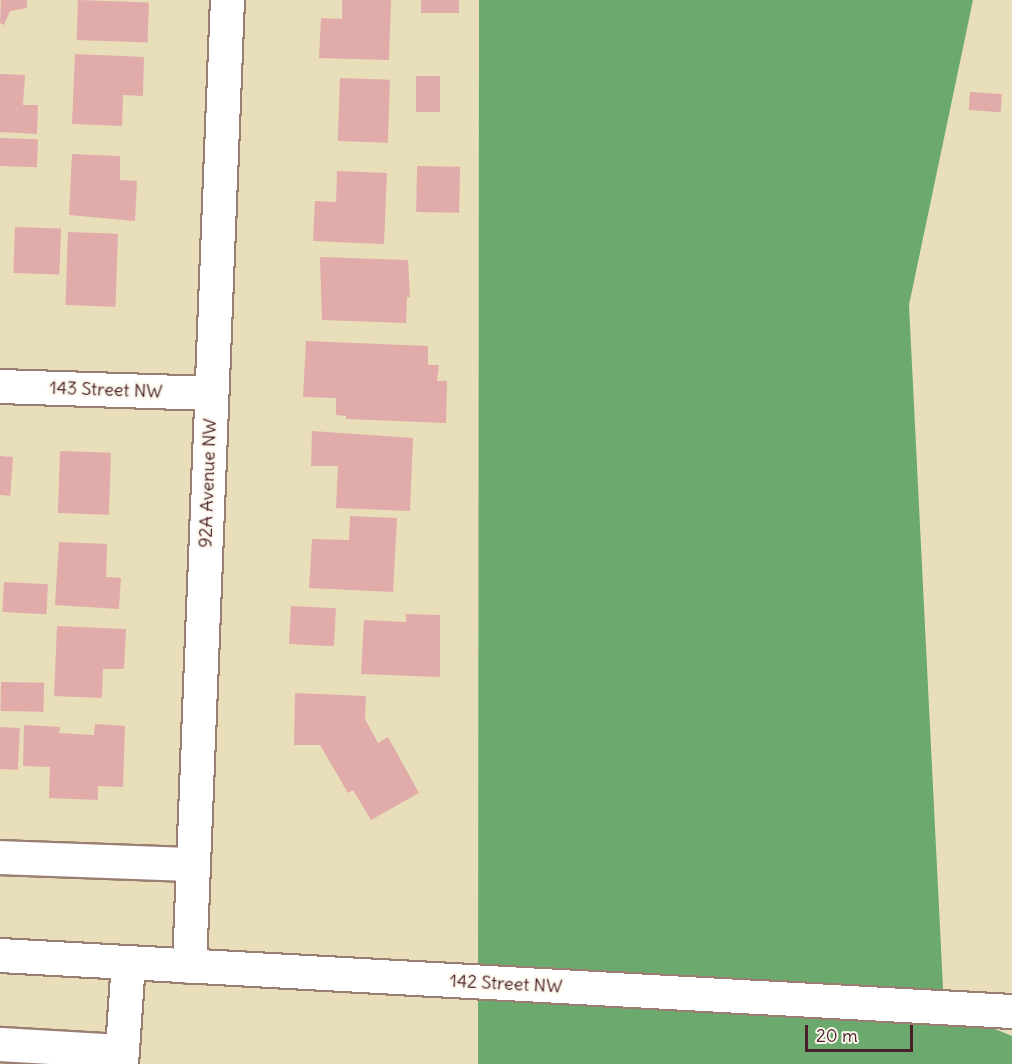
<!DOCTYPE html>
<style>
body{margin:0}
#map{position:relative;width:1012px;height:1064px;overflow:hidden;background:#e9deba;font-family:Delius,sans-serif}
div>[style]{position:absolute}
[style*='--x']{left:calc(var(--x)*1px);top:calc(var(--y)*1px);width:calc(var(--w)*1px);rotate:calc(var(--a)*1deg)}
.forest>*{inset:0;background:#6baa6c}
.building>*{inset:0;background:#e0aba8;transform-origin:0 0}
.roads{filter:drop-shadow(2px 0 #9a7e72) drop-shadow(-2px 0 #9a7e72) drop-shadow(0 2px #9a7e72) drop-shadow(0 -2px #9a7e72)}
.street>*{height:33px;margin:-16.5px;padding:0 16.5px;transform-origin:16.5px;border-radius:16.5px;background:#fff}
.secondary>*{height:33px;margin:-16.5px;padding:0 16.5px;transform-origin:16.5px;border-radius:16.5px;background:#fff}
span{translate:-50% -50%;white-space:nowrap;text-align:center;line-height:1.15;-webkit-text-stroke:4.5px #fbf7ec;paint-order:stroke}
.street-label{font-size:18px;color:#4a1f2b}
.scale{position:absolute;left:805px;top:1025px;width:108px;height:27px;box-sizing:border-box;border:3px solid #4a1f2b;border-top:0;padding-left:8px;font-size:18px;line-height:21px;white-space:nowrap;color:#4a1f2b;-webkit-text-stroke:4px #fbf7ec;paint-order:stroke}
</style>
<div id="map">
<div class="forest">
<div style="clip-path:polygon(479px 0,973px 0,909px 305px,944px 1008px,1012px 1036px,1012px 1064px,478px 1064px)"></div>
</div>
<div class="building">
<div style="clip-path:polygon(1px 0,27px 0,27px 8px,10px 11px,4px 25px,0 23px)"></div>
<div style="left:78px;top:0;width:71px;height:40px;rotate:2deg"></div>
<div style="clip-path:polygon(342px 0,391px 0,389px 60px,319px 58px,321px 18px,342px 19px)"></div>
<div style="left:421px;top:0;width:38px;height:13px"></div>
<div style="clip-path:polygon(75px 54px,144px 57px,143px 96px,123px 95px,122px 126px,72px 124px)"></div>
<div style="clip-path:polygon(0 74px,25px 75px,23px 105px,38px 105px,37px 134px,0 132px)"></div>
<div style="left:416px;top:76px;width:24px;height:36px"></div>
<div style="left:340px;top:78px;width:50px;height:63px;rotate:2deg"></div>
<div style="left:970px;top:92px;width:32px;height:18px;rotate:4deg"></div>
<div style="left:0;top:138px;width:38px;height:28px;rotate:2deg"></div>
<div style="clip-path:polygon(72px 154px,120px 156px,120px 180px,137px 181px,135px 221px,69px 215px)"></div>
<div style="left:417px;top:166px;width:43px;height:46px;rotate:1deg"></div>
<div style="clip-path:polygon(337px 171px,387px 173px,384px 244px,313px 241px,315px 201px,336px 202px)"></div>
<div style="left:15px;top:227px;width:46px;height:46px;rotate:2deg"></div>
<div style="left:68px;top:232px;width:50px;height:73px;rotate:2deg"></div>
<div style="clip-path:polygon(320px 257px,408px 260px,410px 297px,407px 297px,406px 323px,322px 320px)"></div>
<div style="clip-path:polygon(306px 341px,428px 346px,428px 365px,439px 365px,437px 381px,447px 381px,446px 423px,346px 419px,346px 416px,336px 415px,336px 398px,303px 397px)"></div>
<div style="clip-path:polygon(312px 431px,413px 438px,410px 511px,336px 508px,338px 466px,311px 466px)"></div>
<div style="left:60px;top:451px;width:51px;height:62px;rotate:2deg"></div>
<div style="left:0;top:456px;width:13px;height:39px;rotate:4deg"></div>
<div style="clip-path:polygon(350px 516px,397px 518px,393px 592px,309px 588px,312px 539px,349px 540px)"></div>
<div style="clip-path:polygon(59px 542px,107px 544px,106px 577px,121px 578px,119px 609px,55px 605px)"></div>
<div style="left:4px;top:582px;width:44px;height:30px;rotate:3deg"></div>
<div style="left:291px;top:606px;width:45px;height:38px;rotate:3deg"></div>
<div style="clip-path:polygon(406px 614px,440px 615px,440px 677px,361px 674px,364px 620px,406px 622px)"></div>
<div style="clip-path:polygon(57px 626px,126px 629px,124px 669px,103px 669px,102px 698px,54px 696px)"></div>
<div style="left:1px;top:682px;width:43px;height:29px;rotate:1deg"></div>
<div style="clip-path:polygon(295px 693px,366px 696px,365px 719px,378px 743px,388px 737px,419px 793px,371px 820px,353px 790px,348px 793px,320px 745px,294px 745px)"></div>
<div style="clip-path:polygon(95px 724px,125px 726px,123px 787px,98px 786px,98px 800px,49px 798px,50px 767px,23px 766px,24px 725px,60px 727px,59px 733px,94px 735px)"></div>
<div style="left:0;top:727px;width:20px;height:42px;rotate:3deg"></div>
</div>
<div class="roads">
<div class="street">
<div style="--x:0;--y:386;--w:211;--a:1.9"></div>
<div style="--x:0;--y:857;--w:193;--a:2.1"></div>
<div style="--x:189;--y:966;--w:967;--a:-87.75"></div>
<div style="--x:0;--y:1044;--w:121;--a:3.3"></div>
<div style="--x:121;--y:1064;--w:102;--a:-86.1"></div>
</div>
<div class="secondary">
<div style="--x:0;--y:955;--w:1014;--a:3.17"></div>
</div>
</div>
<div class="street-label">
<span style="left:106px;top:390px;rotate:2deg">143 Street NW</span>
<span style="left:208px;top:483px;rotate:-88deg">92A Avenue NW</span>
<span style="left:506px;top:984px;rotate:3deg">142 Street NW</span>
</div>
<div class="scale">20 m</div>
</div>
